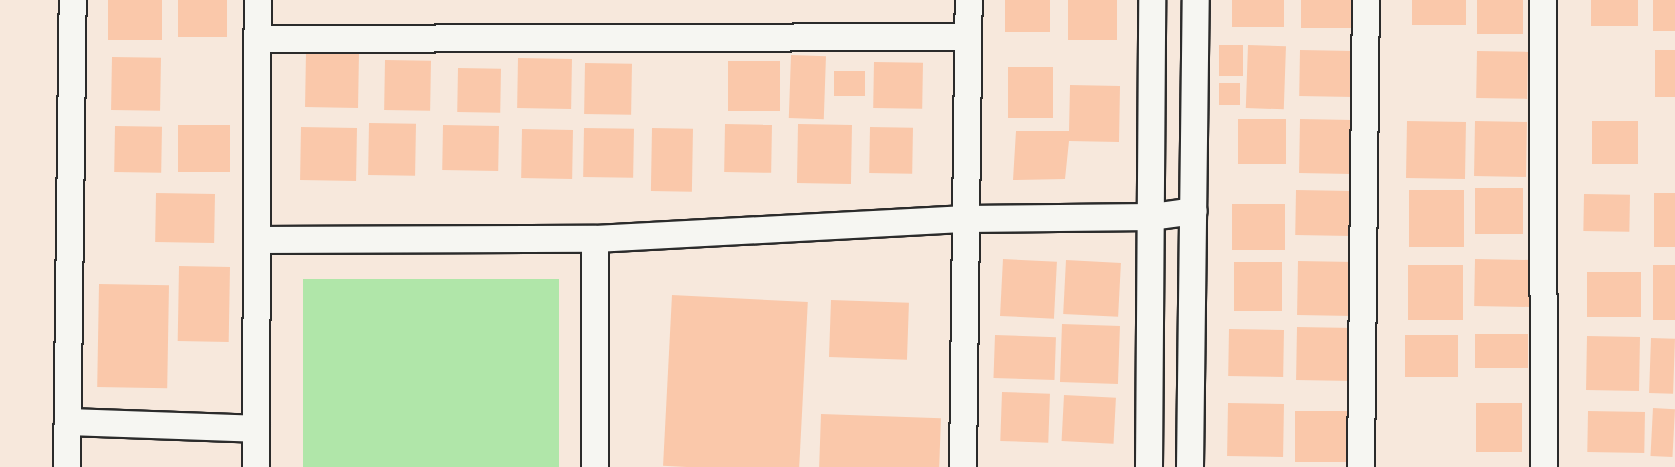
<!DOCTYPE html>
<style>
body{margin:0}
#map{position:relative;width:1675px;height:467px;overflow:hidden;background:#f7e8dc;font-family:Kalam,sans-serif}
div>[style]{position:absolute}
[style*='--x']{left:calc(var(--x)*1px);top:calc(var(--y)*1px);width:calc(var(--w)*1px);rotate:calc(var(--a)*1deg)}
.green>*{inset:0;background:#b0e6a9;transform-origin:0 0}
.building>*{inset:0;background:#fac8aa;transform-origin:0 0}
.roads{filter:drop-shadow(2px 0 #2b2b2b) drop-shadow(-2px 0 #2b2b2b) drop-shadow(0 2px #2b2b2b) drop-shadow(0 -2px #2b2b2b)}
.street>*{height:26px;margin:-13px;padding:0 13px;transform-origin:13px;border-radius:13px;background:#f6f6f2}
span{translate:-50% -50%;white-space:nowrap;text-align:center;line-height:1.15;-webkit-text-stroke:6px #f6f6f2;paint-order:stroke}
</style>
<div id="map">
<div class="green">
<div style="left:303px;top:279px;width:256px;height:188px"></div>
</div>
<div class="building">
<div style="left:108px;top:0;width:54px;height:40px"></div>
<div style="left:178px;top:0;width:49px;height:37px"></div>
<div style="left:1005px;top:0;width:45px;height:32px"></div>
<div style="left:1068px;top:0;width:49px;height:40px"></div>
<div style="left:1232px;top:0;width:52px;height:27px"></div>
<div style="left:1301px;top:0;width:56px;height:28px"></div>
<div style="left:1412px;top:0;width:54px;height:25px"></div>
<div style="left:1477px;top:0;width:46px;height:34px"></div>
<div style="left:1591px;top:0;width:47px;height:26px"></div>
<div style="left:1653px;top:0;width:22px;height:31px"></div>
<div style="left:1219px;top:45px;width:24px;height:31px"></div>
<div style="left:1248px;top:45px;width:38px;height:63px;rotate:2deg"></div>
<div style="left:1300px;top:50px;width:53px;height:46px;rotate:1deg"></div>
<div style="left:1655px;top:50px;width:20px;height:47px"></div>
<div style="left:1477px;top:51px;width:51px;height:47px;rotate:1deg"></div>
<div style="left:306px;top:52px;width:53px;height:55px;rotate:1deg"></div>
<div style="left:791px;top:55px;width:35px;height:63px;rotate:2deg"></div>
<div style="left:112px;top:57px;width:49px;height:53px;rotate:1deg"></div>
<div style="left:518px;top:58px;width:54px;height:50px;rotate:1deg"></div>
<div style="left:385px;top:60px;width:46px;height:50px;rotate:1deg"></div>
<div style="left:728px;top:61px;width:52px;height:50px"></div>
<div style="left:874px;top:62px;width:49px;height:46px;rotate:1deg"></div>
<div style="left:585px;top:63px;width:47px;height:51px;rotate:1deg"></div>
<div style="left:1008px;top:67px;width:45px;height:51px"></div>
<div style="left:458px;top:68px;width:43px;height:44px;rotate:1deg"></div>
<div style="left:834px;top:71px;width:31px;height:25px"></div>
<div style="left:1219px;top:83px;width:21px;height:22px"></div>
<div style="clip-path:polygon(1070px 85px,1120px 86px,1119px 142px,1069px 141px,1065px 179px,1013px 180px,1016px 131px,1069px 131px)"></div>
<div style="left:1238px;top:119px;width:48px;height:45px"></div>
<div style="left:1300px;top:119px;width:52px;height:54px;rotate:1deg"></div>
<div style="left:1407px;top:121px;width:59px;height:57px;rotate:1deg"></div>
<div style="left:1475px;top:121px;width:52px;height:55px;rotate:1deg"></div>
<div style="left:1592px;top:121px;width:46px;height:43px"></div>
<div style="left:369px;top:123px;width:47px;height:52px;rotate:1deg"></div>
<div style="left:725px;top:124px;width:47px;height:48px;rotate:1deg"></div>
<div style="left:798px;top:124px;width:54px;height:59px;rotate:1deg"></div>
<div style="left:178px;top:125px;width:52px;height:47px"></div>
<div style="left:443px;top:125px;width:56px;height:45px;rotate:1deg"></div>
<div style="left:115px;top:126px;width:47px;height:46px;rotate:1deg"></div>
<div style="left:301px;top:127px;width:56px;height:53px;rotate:1deg"></div>
<div style="left:870px;top:127px;width:43px;height:46px;rotate:1deg"></div>
<div style="left:584px;top:128px;width:50px;height:49px;rotate:1deg"></div>
<div style="left:652px;top:128px;width:41px;height:63px;rotate:1deg"></div>
<div style="left:522px;top:129px;width:51px;height:49px;rotate:1deg"></div>
<div style="left:1475px;top:188px;width:48px;height:46px"></div>
<div style="left:1296px;top:190px;width:56px;height:45px;rotate:1deg"></div>
<div style="left:1409px;top:190px;width:55px;height:57px"></div>
<div style="left:156px;top:193px;width:59px;height:49px;rotate:1deg"></div>
<div style="left:1654px;top:193px;width:21px;height:54px"></div>
<div style="left:1584px;top:194px;width:46px;height:37px;rotate:1deg"></div>
<div style="left:1232px;top:204px;width:53px;height:46px"></div>
<div style="left:1003px;top:259px;width:54px;height:57px;rotate:3deg"></div>
<div style="left:1475px;top:259px;width:55px;height:47px;rotate:1deg"></div>
<div style="left:1066px;top:260px;width:55px;height:54px;rotate:3deg"></div>
<div style="left:1298px;top:261px;width:56px;height:54px;rotate:1deg"></div>
<div style="left:1234px;top:262px;width:48px;height:49px"></div>
<div style="left:1408px;top:265px;width:55px;height:55px"></div>
<div style="left:1653px;top:265px;width:22px;height:55px"></div>
<div style="left:179px;top:266px;width:51px;height:75px;rotate:1deg"></div>
<div style="left:1587px;top:272px;width:54px;height:45px"></div>
<div style="left:99px;top:284px;width:70px;height:103px;rotate:1deg"></div>
<div style="left:672px;top:295px;width:136px;height:171px;rotate:3deg"></div>
<div style="left:831px;top:300px;width:78px;height:57px;rotate:2deg"></div>
<div style="left:1062px;top:324px;width:58px;height:58px;rotate:2deg"></div>
<div style="left:1297px;top:327px;width:57px;height:53px;rotate:1deg"></div>
<div style="left:1229px;top:329px;width:55px;height:47px;rotate:1deg"></div>
<div style="left:1475px;top:334px;width:53px;height:34px"></div>
<div style="left:995px;top:335px;width:61px;height:43px;rotate:2deg"></div>
<div style="left:1405px;top:335px;width:53px;height:42px"></div>
<div style="left:1587px;top:336px;width:53px;height:54px;rotate:1deg"></div>
<div style="left:1651px;top:338px;width:24px;height:55px;rotate:2deg"></div>
<div style="left:1002px;top:392px;width:48px;height:49px;rotate:2deg"></div>
<div style="left:1064px;top:395px;width:52px;height:46px;rotate:3deg"></div>
<div style="left:1228px;top:403px;width:56px;height:53px;rotate:1deg"></div>
<div style="left:1476px;top:403px;width:46px;height:49px"></div>
<div style="left:1653px;top:408px;width:22px;height:48px;rotate:3deg"></div>
<div style="left:1295px;top:411px;width:58px;height:51px"></div>
<div style="left:1588px;top:411px;width:57px;height:41px;rotate:1deg"></div>
<div style="left:821px;top:414px;width:120px;height:53px;rotate:2deg"></div>
</div>
<div class="roads">
<div class="street">
<div style="--x:1543;--y:0;--w:467;--a:89.9"></div>
<div style="--x:258;--y:39;--w:710;--a:-0.16"></div>
<div style="--x:257;--y:240;--w:338;--a:-0.2"></div>
<div style="--x:595;--y:239;--w:372;--a:-3.1"></div>
<div style="--x:966;--y:219;--w:186;--a:-0.6"></div>
<div style="--x:1152;--y:217;--w:42;--a:-8.1"></div>
<div style="--x:68;--y:422;--w:188;--a:2.1"></div>
<div style="--x:67;--y:467;--w:467;--a:-89.3"></div>
<div style="--x:256;--y:467;--w:467;--a:-89.8"></div>
<div style="--x:595;--y:467;--w:228;--a:-90"></div>
<div style="--x:963;--y:467;--w:467;--a:-89.3"></div>
<div style="--x:1149;--y:467;--w:467;--a:-89.6"></div>
<div style="--x:1190;--y:467;--w:467;--a:-89.3"></div>
<div style="--x:1361;--y:467;--w:467;--a:-89.4"></div>
</div>
</div>
</div>
